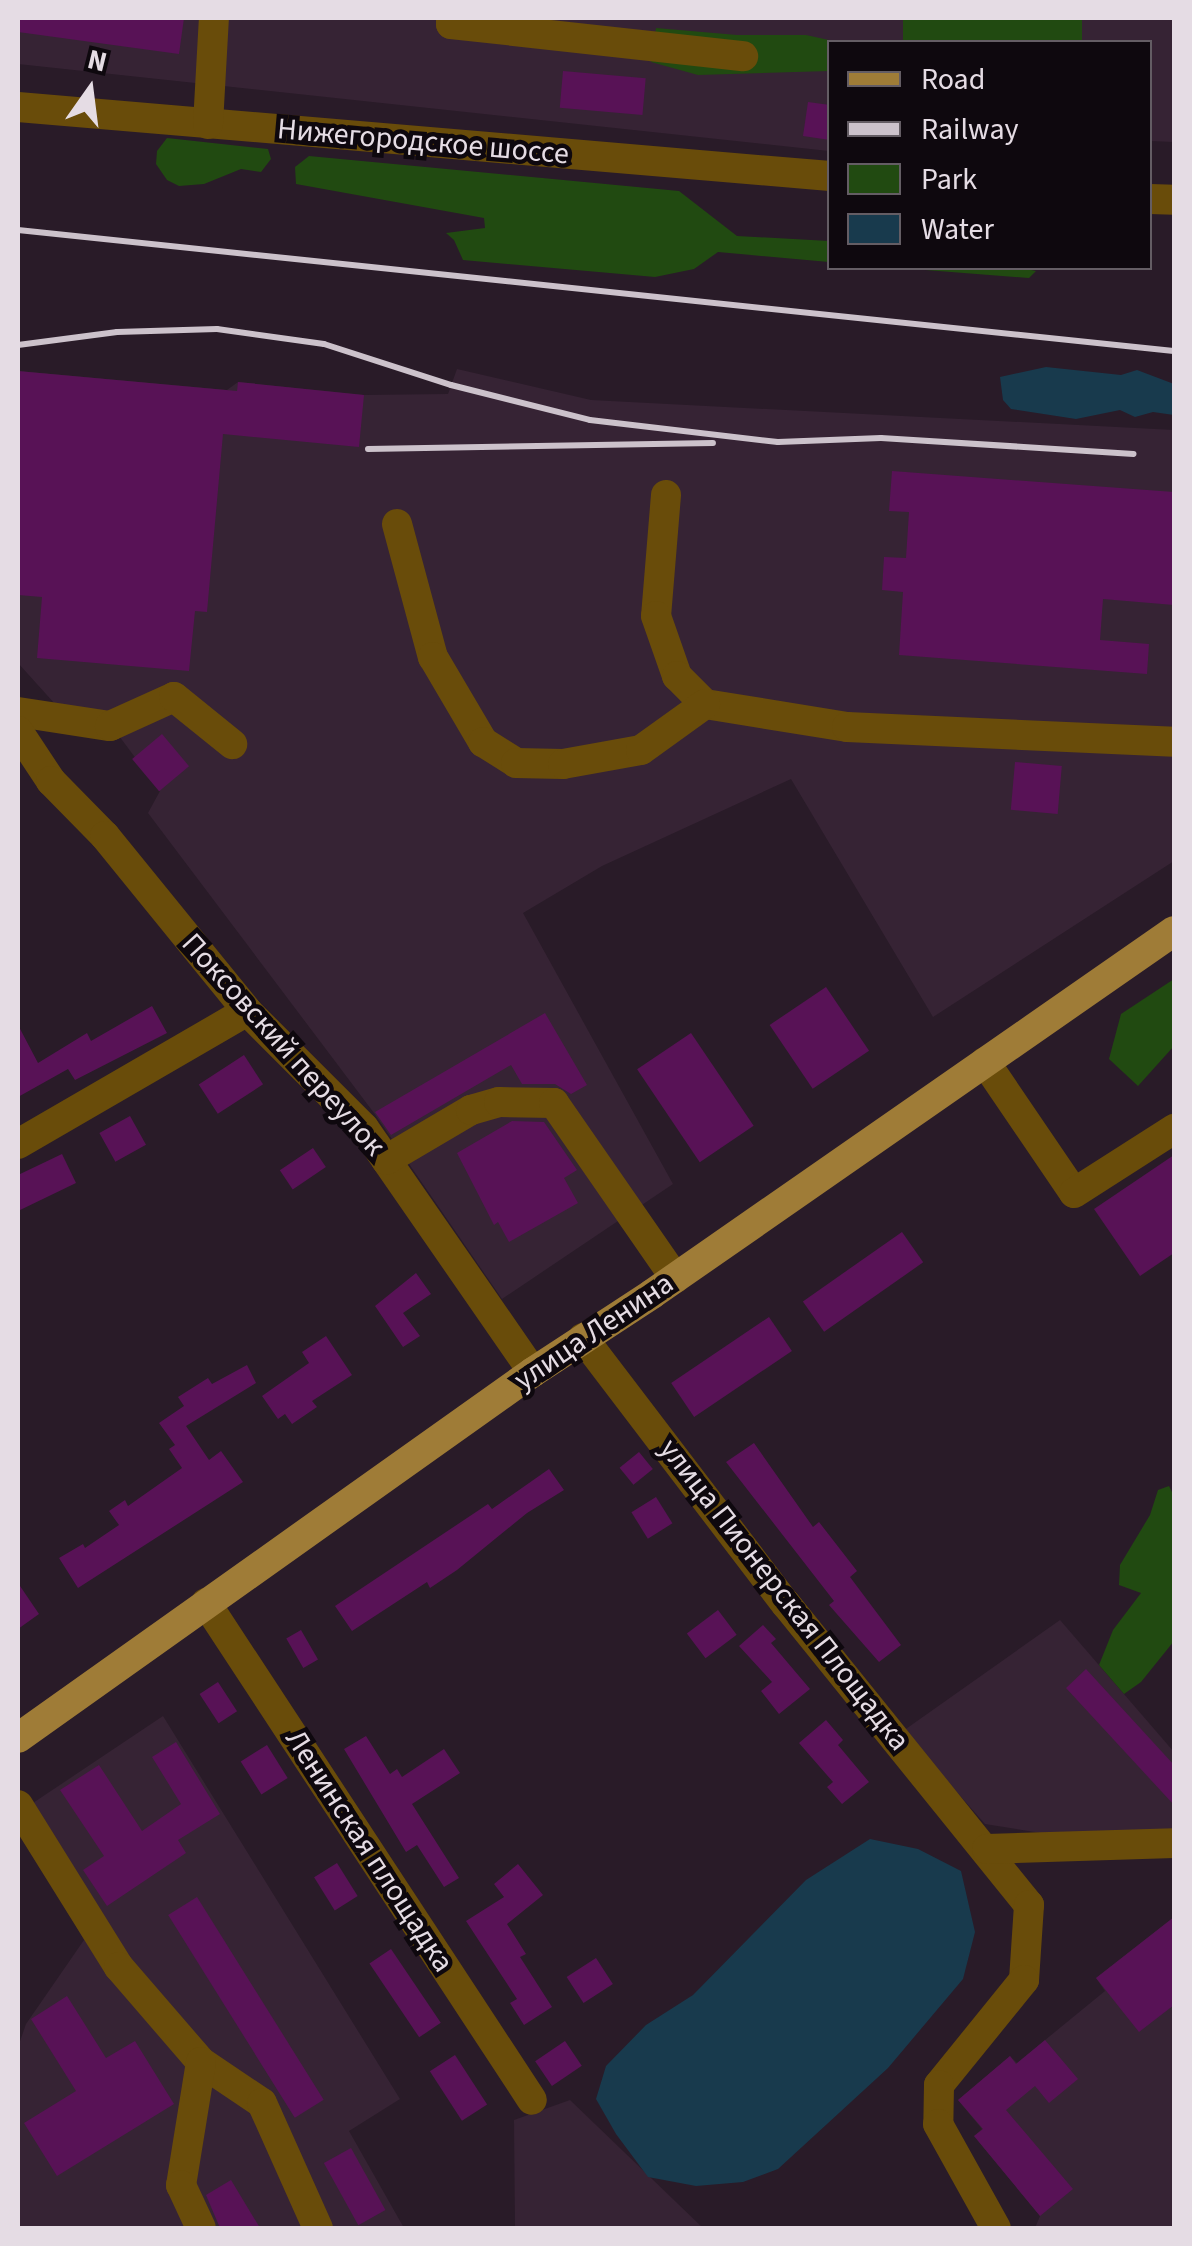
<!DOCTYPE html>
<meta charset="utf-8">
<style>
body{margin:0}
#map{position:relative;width:1192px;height:2246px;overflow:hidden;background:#291b28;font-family:"Source Sans 3",sans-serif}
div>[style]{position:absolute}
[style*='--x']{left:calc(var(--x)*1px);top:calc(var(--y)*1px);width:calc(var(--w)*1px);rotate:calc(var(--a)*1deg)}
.built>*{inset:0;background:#362334}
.green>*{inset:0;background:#214a11;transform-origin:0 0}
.water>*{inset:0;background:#183a4d}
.building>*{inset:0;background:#581256;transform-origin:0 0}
.minor>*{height:30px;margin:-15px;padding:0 15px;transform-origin:15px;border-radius:15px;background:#694c0a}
.major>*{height:30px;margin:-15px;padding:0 15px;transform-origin:15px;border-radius:15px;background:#9f7c37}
.rail>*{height:6px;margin:-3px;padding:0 3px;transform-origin:3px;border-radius:3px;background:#ccc2cb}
span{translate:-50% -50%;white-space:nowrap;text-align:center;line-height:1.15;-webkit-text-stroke:9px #0e080e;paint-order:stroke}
.street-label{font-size:30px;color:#e5dce4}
.frame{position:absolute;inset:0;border:20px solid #e5dce4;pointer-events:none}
.legend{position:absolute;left:827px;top:40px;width:325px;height:230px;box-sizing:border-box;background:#0e080e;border:2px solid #645d64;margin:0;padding:12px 18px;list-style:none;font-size:30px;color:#e5dce4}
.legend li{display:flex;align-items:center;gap:20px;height:50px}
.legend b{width:50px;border:2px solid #645d64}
.north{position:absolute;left:40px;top:40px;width:100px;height:100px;-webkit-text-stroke:8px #0e080e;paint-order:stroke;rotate:14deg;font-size:28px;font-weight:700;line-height:40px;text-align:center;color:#e5dce4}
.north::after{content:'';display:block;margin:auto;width:35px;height:45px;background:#e5dce4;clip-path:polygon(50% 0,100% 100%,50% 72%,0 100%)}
</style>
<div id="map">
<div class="built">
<div style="clip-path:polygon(18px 18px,1174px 18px,1174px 142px,1150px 141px,1150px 42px,830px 42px,829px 151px,18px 64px)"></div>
<div style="clip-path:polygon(457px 369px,591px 400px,1174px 430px,1174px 861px,933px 1017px,791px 779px,602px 866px,523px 913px,673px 1184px,502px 1299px,374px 1113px,148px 813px,160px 791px,102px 713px,55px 704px,18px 663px,18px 371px,227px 390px,238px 382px,364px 395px,448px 394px)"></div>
<div style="clip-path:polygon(1060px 1620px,1174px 1752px,1174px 1834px,1053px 1835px,985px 1824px,903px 1731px)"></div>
<div style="clip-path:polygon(163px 1716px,400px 2099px,349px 2131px,404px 2228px,18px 2228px,18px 2047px,26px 2024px,84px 1940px,18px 1824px,18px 1813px)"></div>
<div style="clip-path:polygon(1174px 1917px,1174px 2228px,1035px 2228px,1040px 2216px,974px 2136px,982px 2129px,958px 2100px,1010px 2056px,1017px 2063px,1105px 1991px,1096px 1978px)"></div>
<div style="clip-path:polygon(570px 2100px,703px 2228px,515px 2228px,514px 2120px)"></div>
</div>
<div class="green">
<div style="left:903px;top:18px;width:179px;height:25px"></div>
<div style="clip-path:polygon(656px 28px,737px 35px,806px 35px,838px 42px,830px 42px,829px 71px,698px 75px,651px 62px)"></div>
<div style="clip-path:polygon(167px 138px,268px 149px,271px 159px,261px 172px,241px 169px,204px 184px,179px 186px,167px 180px,156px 164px,157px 151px)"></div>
<div style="clip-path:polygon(309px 156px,679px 191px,737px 236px,829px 241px,829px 262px,718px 252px,694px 269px,655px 277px,463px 260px,454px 240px,446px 233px,485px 228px,484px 218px,296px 184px,295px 167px)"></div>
<div style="clip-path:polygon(900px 268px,1022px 268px,1036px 271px,1029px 278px)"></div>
<div style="clip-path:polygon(1174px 979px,1174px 1046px,1138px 1086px,1109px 1059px,1121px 1014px)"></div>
<div style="clip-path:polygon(1169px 1486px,1174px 1496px,1174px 1641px,1141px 1682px,1124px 1694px,1099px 1665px,1113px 1630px,1141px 1593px,1119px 1585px,1120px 1565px,1150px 1515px,1158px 1490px)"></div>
</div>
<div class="water">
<div style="clip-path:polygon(1046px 367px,1121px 375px,1137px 370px,1174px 384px,1174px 415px,1153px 412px,1135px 417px,1120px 410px,1076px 419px,1011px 409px,1003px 400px,1000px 377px)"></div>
<div style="clip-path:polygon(870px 1839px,918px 1849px,961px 1871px,975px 1932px,963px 1979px,888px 2068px,778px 2169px,743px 2182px,696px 2186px,648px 2177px,616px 2134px,596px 2099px,606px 2066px,646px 2025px,693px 1995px,806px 1880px)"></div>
</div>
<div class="building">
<div style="clip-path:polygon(18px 18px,184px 18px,179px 54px,18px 32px)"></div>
<div style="left:563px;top:71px;width:83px;height:37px;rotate:5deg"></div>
<div style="clip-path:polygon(808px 102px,830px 105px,830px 140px,803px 136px)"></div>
<div style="clip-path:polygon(18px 371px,237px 391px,238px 382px,364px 395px,359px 447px,223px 434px,207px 612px,195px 611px,189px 671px,37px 658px,42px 597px,18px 595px)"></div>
<div style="clip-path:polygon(892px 471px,1174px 492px,1174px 605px,1103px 599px,1100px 640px,1149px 644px,1147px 674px,899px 655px,903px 592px,882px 590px,884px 557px,906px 558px,909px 512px,889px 511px)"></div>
<div style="left:162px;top:734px;width:42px;height:39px;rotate:50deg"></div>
<div style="left:1015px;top:762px;width:47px;height:48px;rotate:5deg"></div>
<div style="left:826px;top:987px;width:77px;height:68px;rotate:56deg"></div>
<div style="clip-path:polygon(152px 1006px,167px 1033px,75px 1080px,68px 1069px,18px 1097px,18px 1025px,38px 1063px,87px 1033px,91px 1041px)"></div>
<div style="clip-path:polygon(545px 1013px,587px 1085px,571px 1094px,555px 1084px,522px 1084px,511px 1065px,391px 1135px,375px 1112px)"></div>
<div style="left:691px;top:1033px;width:112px;height:65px;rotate:56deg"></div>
<div style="left:244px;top:1055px;width:35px;height:54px;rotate:57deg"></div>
<div style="left:130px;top:1116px;width:33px;height:35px;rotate:61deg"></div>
<div style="clip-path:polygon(512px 1121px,544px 1122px,577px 1170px,564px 1178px,578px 1203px,509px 1242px,498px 1222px,494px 1225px,457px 1153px)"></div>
<div style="left:313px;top:1148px;width:23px;height:40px;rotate:56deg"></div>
<div style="clip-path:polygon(62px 1154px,76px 1183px,18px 1211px,18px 1175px)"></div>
<div style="clip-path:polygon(1174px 1155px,1174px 1253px,1140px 1276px,1094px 1209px)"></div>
<div style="left:902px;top:1232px;width:37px;height:121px;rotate:55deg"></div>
<div style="clip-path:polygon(416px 1273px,431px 1294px,403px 1313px,420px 1336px,403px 1347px,375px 1306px)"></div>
<div style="left:769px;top:1317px;width:41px;height:118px;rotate:56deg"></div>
<div style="clip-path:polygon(326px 1336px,352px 1375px,312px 1401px,317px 1407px,292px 1424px,285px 1414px,278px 1419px,262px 1396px,309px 1363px,302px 1352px)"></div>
<div style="clip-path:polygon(247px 1365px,256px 1383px,186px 1426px,209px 1460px,221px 1451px,243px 1482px,78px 1588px,59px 1558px,83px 1544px,85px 1548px,119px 1525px,109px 1511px,125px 1500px,128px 1506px,182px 1468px,169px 1449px,175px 1445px,159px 1423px,184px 1406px,178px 1397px,208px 1378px,212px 1384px)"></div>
<div style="clip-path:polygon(754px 1443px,813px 1527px,819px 1522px,857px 1571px,850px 1577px,901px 1645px,879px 1662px,829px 1605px,834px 1601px,726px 1462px)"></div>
<div style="left:639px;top:1452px;width:22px;height:25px;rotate:51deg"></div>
<div style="clip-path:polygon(549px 1469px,564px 1490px,527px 1513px,457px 1570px,430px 1588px,427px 1582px,352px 1631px,335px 1606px,488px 1504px,492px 1509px)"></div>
<div style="left:656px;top:1497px;width:31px;height:29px;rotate:58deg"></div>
<div style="clip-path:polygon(18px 1583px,39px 1614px,18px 1629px)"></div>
<div style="left:718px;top:1610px;width:31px;height:39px;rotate:53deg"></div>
<div style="clip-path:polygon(763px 1625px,776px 1639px,771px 1643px,810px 1689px,779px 1714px,761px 1691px,772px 1682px,739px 1646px)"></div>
<div style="left:301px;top:1630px;width:34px;height:17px;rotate:60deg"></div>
<div style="clip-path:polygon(1086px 1669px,1174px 1765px,1174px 1805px,1066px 1688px)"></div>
<div style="left:218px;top:1682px;width:35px;height:22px;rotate:57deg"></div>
<div style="clip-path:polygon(826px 1720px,843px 1740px,838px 1745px,869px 1782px,842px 1804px,827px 1787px,833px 1782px,799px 1743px)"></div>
<div style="clip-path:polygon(366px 1736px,390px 1774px,397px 1769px,402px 1777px,444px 1749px,460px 1773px,412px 1804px,459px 1878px,444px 1887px,417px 1845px,406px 1852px,344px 1749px)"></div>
<div style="clip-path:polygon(176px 1742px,220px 1814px,178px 1840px,186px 1853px,107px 1906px,83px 1870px,104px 1856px,60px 1790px,99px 1765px,142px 1831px,181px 1804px,152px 1757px)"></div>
<div style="left:267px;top:1745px;width:39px;height:31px;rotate:58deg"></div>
<div style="left:337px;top:1863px;width:39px;height:27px;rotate:58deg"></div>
<div style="clip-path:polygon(518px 1864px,543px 1895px,507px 1924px,526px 1954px,520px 1957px,552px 2007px,524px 2025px,510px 2003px,517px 1999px,466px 1921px,504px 1897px,494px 1884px)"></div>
<div style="left:197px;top:1897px;width:239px;height:34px;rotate:58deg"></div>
<div style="clip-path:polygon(1174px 1917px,1174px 2005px,1139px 2032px,1096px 1978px)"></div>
<div style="left:391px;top:1949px;width:89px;height:26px;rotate:56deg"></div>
<div style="left:596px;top:1958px;width:31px;height:35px;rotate:57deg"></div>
<div style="clip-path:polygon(67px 1996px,106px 2058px,135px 2041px,174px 2104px,57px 2176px,24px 2123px,76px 2091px,31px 2019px)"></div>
<div style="clip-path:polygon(1045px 2040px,1078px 2079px,1049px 2103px,1035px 2086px,1006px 2110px,1073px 2189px,1040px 2216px,974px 2136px,983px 2129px,958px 2100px,1010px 2056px,1016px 2064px)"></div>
<div style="left:565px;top:2041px;width:30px;height:36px;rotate:56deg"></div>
<div style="left:455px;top:2055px;width:59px;height:30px;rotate:57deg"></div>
<div style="left:351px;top:2148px;width:71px;height:31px;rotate:61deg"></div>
<div style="clip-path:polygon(231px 2180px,260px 2228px,220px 2228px,206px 2195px)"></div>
</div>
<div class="minor">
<div style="--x:451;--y:18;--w:6;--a:90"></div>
<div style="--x:451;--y:24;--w:294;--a:6.3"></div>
<div style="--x:18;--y:107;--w:815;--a:4.86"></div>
<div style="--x:208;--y:124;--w:106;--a:-86.8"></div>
<div style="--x:1150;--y:199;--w:24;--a:2"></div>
<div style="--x:666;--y:495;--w:121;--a:94.7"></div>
<div style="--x:656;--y:616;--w:64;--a:70.7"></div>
<div style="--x:677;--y:676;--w:40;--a:45"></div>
<div style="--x:705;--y:704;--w:144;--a:9.2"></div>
<div style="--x:847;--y:727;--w:327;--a:2.6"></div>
<div style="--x:397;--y:524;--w:138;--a:74.9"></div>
<div style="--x:433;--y:657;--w:99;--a:59.5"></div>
<div style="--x:483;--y:742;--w:39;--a:32"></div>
<div style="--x:516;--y:763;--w:47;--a:1.2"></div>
<div style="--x:563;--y:764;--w:79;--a:-10.2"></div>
<div style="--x:641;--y:750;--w:79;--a:-35.7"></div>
<div style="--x:18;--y:712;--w:93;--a:8.7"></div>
<div style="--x:110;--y:726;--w:70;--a:-24.4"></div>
<div style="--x:174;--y:697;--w:75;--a:39"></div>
<div style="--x:18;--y:731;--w:60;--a:56.6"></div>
<div style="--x:51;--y:781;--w:77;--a:45.5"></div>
<div style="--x:105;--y:836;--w:225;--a:50.9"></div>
<div style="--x:247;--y:1011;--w:165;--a:45"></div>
<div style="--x:364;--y:1128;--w:297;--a:55.3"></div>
<div style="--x:985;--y:1062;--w:158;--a:55.8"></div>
<div style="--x:1074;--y:1193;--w:119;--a:-32.6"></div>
<div style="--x:18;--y:1144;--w:265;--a:-30.1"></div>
<div style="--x:386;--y:1160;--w:99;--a:-30.5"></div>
<div style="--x:471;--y:1110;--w:29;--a:-16"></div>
<div style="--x:499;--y:1102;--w:55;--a:1"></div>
<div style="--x:554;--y:1103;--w:213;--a:55.3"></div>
<div style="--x:583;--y:1338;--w:335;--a:52.7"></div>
<div style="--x:786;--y:1604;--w:387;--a:51.1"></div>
<div style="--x:1029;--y:1905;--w:75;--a:93.8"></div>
<div style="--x:1024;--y:1980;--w:135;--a:129"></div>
<div style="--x:939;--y:2085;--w:39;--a:91"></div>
<div style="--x:938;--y:2124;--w:119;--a:60.9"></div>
<div style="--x:206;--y:1603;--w:594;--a:56.74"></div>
<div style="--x:18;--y:1805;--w:191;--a:58.1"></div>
<div style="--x:119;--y:1967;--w:125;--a:49.2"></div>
<div style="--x:201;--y:2062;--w:73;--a:33.9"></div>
<div style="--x:262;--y:2103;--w:137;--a:65.9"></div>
<div style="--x:987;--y:1849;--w:187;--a:-1.8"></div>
<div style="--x:201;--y:2062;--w:125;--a:99.2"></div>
<div style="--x:181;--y:2185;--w:47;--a:65.1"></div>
</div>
<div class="major">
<div style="--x:18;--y:1738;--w:632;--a:-35.4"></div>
<div style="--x:533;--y:1372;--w:142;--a:-33.2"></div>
<div style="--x:652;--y:1294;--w:636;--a:-34.81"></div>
</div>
<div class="rail">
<div style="--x:18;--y:230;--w:1162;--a:5.98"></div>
<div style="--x:18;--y:345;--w:100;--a:-7.5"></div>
<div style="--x:117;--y:332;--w:100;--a:-1.7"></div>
<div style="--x:217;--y:329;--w:108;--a:8"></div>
<div style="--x:324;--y:344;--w:133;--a:17.9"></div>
<div style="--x:451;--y:385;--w:143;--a:14.1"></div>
<div style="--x:590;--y:420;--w:189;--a:6.7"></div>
<div style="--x:778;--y:442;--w:103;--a:-2.2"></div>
<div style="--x:881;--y:438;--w:253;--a:3.6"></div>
<div style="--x:368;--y:449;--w:345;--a:-1"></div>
</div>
<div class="street-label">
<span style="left:423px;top:142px;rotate:5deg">Нижегородское шоссе</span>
<span style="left:283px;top:1045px;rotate:48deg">Поксовский переулок</span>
<span style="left:594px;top:1332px;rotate:-34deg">улица Ленина</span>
<span style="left:784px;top:1595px;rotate:52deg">улица Пионерская Площадка</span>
<span style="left:369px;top:1851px;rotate:57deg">Ленинская площадка</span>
</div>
<div class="frame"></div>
<ul class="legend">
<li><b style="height:12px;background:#9f7c37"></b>Road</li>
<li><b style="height:12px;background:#ccc2cb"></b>Railway</li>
<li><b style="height:28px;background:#214a11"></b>Park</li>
<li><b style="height:28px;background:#183a4d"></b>Water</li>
</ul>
<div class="north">N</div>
</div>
